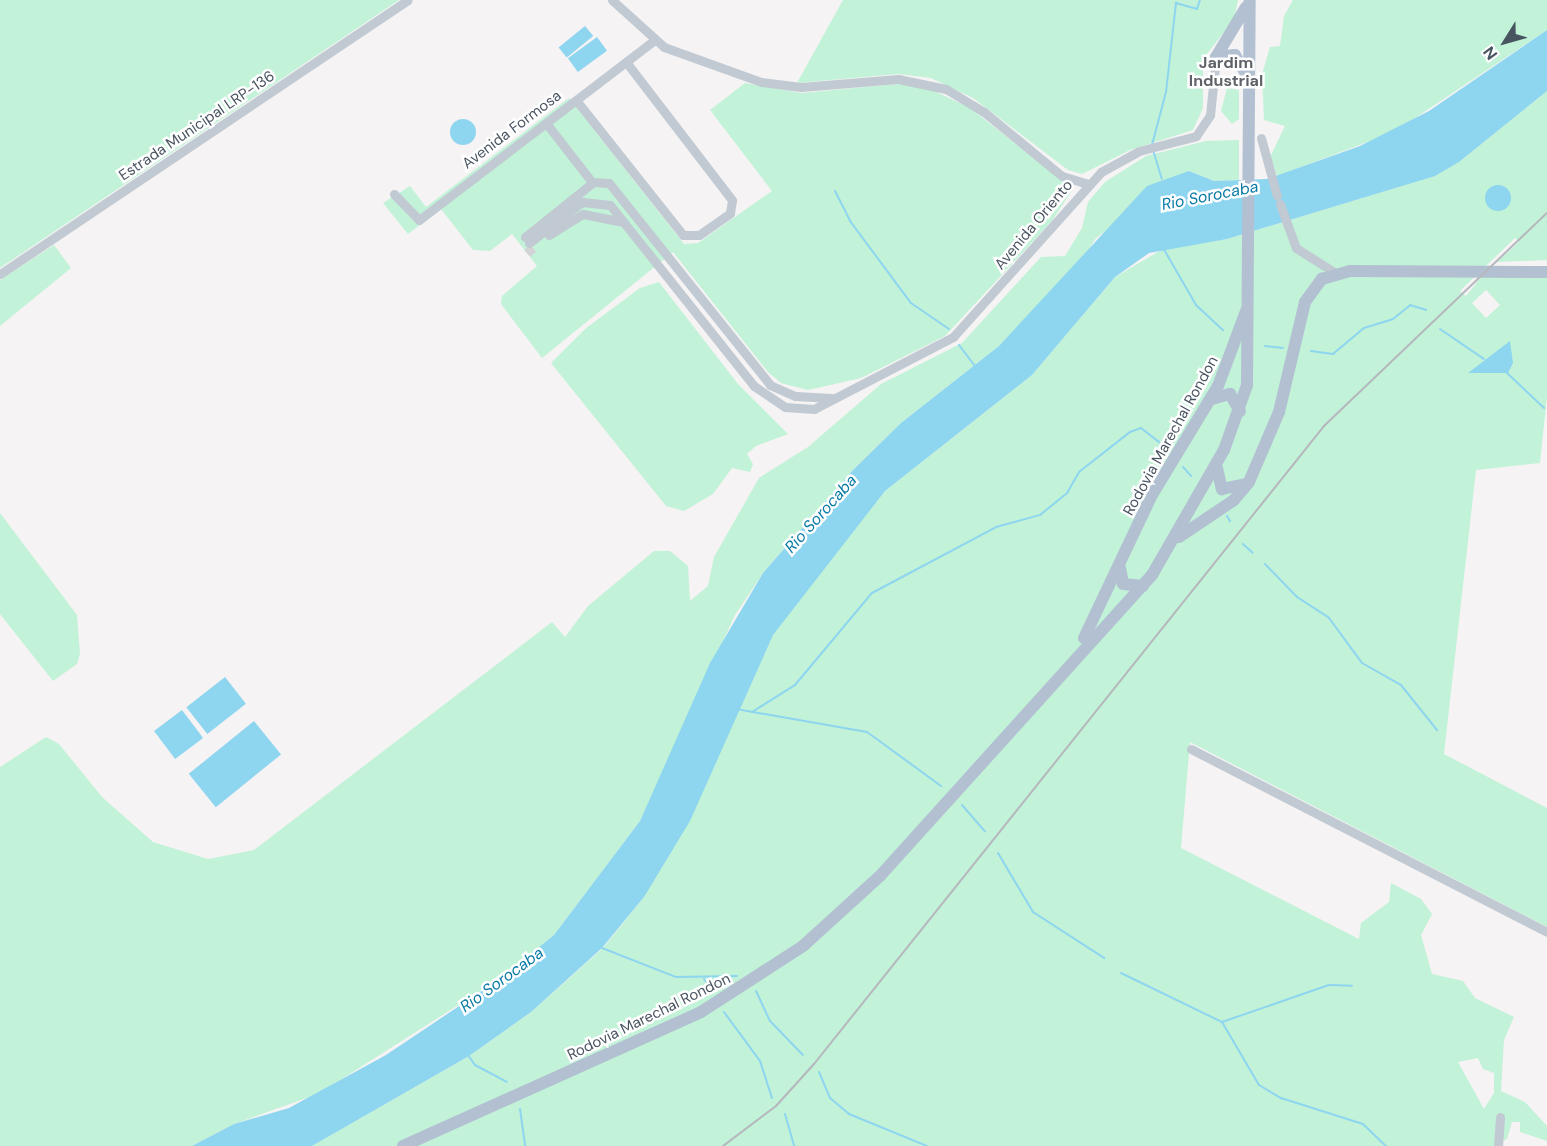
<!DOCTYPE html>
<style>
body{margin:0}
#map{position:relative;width:1547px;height:1146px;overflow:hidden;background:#f5f3f3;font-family:"DM Sans",sans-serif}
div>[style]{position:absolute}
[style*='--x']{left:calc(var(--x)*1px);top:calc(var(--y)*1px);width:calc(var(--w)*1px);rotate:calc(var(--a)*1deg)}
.green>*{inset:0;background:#c2f2d8}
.water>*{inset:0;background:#8ed5f0;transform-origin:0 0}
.round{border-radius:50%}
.stream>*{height:2px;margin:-1px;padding:0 1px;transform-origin:1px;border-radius:1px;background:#8ed5f0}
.minor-tunnel>*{height:9px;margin-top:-4.5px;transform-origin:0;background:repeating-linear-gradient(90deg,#d3d3d6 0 9px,transparent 0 13.5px)}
.minor>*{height:9px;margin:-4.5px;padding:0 4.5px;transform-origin:4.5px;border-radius:4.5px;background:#c1c9d2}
.major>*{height:12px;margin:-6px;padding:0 6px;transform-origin:6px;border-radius:6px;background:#b2c0d2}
.rail>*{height:2px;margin:-1px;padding:0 1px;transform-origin:1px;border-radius:1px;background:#b5b7bd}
span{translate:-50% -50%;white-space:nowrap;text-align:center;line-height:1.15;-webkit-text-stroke:5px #fff;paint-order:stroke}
.street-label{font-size:15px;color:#495461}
.neighbourhood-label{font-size:16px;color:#5f6268;font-weight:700}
.water-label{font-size:16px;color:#087aa6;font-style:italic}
.north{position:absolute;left:1475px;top:12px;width:60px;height:60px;-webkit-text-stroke:4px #fff;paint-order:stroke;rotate:233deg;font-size:16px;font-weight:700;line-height:24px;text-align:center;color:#495461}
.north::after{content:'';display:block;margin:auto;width:21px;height:27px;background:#495461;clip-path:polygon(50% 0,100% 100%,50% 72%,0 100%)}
</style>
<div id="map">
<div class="green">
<div style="clip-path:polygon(0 0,399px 0,0 268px)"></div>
<div style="clip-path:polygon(843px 0,1238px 0,1234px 19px,1203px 59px,1203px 108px,1193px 130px,1130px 150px,1082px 174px,1068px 170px,973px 98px,931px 78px,898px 74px,797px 83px)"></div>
<div style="clip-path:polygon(1293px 0,1547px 0,1547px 30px,1394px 132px,1277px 176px,1270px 157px,1285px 126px,1264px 120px,1262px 74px,1270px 47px,1280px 46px,1284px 16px)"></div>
<div style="clip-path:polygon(745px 83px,801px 93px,898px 84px,928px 88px,970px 108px,1073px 189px,1051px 222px,945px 336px,861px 378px,808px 390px,781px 383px,768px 372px,673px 252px,542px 358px,501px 304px,502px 296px,537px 266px,512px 234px,490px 251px,473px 250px,441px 209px,408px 234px,383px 203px,410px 186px,426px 207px,569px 98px,684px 244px,698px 243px,772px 191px,710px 110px)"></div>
<div style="clip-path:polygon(1227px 88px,1239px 90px,1239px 119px,1232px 124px,1221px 111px)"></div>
<div style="clip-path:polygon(evenodd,1547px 91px,1547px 260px,1497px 262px,1519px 242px,1515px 238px,1460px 291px,1466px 296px,1482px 276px,1547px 274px,1547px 396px,1540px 463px,1476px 470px,1444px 754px,1547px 808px,1547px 927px,1190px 742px,1181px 848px,1359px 939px,1361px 923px,1389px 902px,1391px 883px,1421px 899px,1432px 914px,1421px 935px,1432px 974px,1463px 981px,1475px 998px,1514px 1017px,1504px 1040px,1501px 1091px,1525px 1102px,1547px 1126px,1547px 1141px,1520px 1132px,1520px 1122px,1512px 1122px,1507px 1139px,1495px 1146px,312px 1146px,469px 1056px,531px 1012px,603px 948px,644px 897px,773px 635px,818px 572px,885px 491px,1032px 375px,1115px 277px,1163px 249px,1227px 239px,1408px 184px,1459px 162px,1547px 91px,1486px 290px,1500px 305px,1486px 318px,1472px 303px,1486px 290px,1547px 91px,1478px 1058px,1483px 1069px,1494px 1073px,1494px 1093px,1484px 1109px,1458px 1062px,1478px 1058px)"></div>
<div style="clip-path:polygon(1239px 140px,1239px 180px,1214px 181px,1189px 171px,1096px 238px,1079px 264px,999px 346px,901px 423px,853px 470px,763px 573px,735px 615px,640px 821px,554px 935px,501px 978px,318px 1094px,234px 1124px,192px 1146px,0 1146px,0 767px,46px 737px,59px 744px,102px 797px,153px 842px,208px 859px,254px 850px,552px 622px,565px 637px,588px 606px,654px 551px,670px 551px,688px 566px,690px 601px,708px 586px,714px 557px,759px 478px,808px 447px,881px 384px,962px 343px,1041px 257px,1065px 256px,1082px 228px,1088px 202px,1105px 182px,1146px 156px,1206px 141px)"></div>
<div style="clip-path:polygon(54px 245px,71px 268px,0 326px,0 280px)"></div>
<div style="clip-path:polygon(659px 282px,738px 384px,788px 434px,756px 446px,747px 454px,753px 464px,750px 472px,732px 468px,713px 494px,684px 511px,666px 506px,551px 363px,585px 329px,640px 288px)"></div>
<div style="clip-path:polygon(0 513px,77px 615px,80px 654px,77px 664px,53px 681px,0 614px)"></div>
</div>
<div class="water">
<div style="left:585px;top:26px;width:13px;height:34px;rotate:51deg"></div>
<div style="clip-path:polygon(1547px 30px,1547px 91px,1459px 162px,1435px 176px,1227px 239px,1149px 253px,1115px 277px,1032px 375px,885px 491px,773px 635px,690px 821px,644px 897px,602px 948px,531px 1012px,469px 1056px,312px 1146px,192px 1146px,234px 1124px,289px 1108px,386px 1055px,501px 978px,554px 935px,640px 821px,710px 663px,763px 573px,853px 470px,901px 423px,999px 346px,1147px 186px,1189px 171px,1214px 181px,1267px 179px,1360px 146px,1429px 111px)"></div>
<div style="left:597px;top:37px;width:17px;height:36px;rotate:54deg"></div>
<div class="round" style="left:450px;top:119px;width:26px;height:26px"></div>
<div class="round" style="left:1485px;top:185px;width:26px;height:26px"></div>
<div style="clip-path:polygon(1510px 341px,1513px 363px,1508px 373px,1468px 373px)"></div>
<div style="left:225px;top:677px;width:34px;height:49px;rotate:52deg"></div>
<div style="left:182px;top:710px;width:35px;height:35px;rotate:53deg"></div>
<div style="left:254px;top:721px;width:43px;height:84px;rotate:51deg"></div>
</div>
<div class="stream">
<div style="--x:1152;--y:145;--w:55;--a:-75.2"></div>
<div style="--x:1166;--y:92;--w:90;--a:-83.6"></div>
<div style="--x:1176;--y:3;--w:22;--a:16"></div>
<div style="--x:1197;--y:9;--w:9;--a:-72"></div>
<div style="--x:1153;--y:150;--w:30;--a:73"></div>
<div style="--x:835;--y:191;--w:34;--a:63"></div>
<div style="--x:850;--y:221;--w:102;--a:53.4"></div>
<div style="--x:911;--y:303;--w:46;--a:34.4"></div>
<div style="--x:1162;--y:246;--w:68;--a:60"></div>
<div style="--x:1196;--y:305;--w:37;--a:43"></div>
<div style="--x:1440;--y:329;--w:53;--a:34.3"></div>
<div style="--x:959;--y:345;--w:30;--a:53"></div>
<div style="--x:1265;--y:346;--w:18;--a:6"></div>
<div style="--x:1311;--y:351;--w:22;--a:8"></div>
<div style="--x:1333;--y:354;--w:40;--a:-40"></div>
<div style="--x:1364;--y:328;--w:30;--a:-17"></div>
<div style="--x:1393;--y:319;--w:22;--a:-39"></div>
<div style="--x:1410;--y:305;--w:17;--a:17"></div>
<div style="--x:1507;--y:373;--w:51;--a:43.4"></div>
<div style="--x:1183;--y:467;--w:12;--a:48"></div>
<div style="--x:1227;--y:516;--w:6;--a:59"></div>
<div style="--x:1243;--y:544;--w:13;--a:42"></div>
<div style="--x:1265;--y:564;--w:46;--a:45.9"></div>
<div style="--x:1297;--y:597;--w:38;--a:33"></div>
<div style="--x:1329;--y:618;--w:56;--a:53.7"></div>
<div style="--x:1362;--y:663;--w:45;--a:29.4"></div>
<div style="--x:1401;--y:685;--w:58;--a:51.3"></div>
<div style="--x:736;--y:709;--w:133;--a:10"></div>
<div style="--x:867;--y:732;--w:92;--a:36.1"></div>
<div style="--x:752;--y:712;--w:51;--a:-32.1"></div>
<div style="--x:795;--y:685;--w:120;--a:-50.1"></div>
<div style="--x:872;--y:593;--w:140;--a:-28"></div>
<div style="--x:996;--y:527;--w:46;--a:-15.3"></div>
<div style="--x:1040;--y:515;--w:35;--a:-39"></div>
<div style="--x:1067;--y:493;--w:24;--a:-60"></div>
<div style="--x:1079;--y:472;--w:65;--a:-38.1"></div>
<div style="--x:1130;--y:432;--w:12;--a:-20"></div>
<div style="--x:1141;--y:428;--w:23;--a:38"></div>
<div style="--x:962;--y:805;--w:35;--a:49"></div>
<div style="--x:998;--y:853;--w:69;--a:59.3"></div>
<div style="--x:1033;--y:912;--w:85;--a:32.9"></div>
<div style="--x:602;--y:948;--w:79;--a:21.4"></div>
<div style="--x:676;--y:977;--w:61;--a:-0.9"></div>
<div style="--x:1121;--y:973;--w:112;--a:25.9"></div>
<div style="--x:1222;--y:1022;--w:73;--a:59.6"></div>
<div style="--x:1259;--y:1085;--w:26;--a:31"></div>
<div style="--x:1281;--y:1098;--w:86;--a:17.6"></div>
<div style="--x:1363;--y:1124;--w:32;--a:44"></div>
<div style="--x:704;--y:979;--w:15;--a:48"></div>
<div style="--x:756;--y:991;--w:33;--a:65"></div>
<div style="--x:770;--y:1021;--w:47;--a:45.9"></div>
<div style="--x:724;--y:1012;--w:61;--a:53.7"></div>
<div style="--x:760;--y:1061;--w:39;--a:72"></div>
<div style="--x:1222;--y:1022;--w:113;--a:-19.1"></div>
<div style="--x:1329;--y:985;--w:23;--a:2"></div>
<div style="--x:468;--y:1055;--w:12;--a:55"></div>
<div style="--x:475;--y:1065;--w:36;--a:28"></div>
<div style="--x:819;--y:1072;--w:28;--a:67"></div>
<div style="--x:830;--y:1098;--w:25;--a:40"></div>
<div style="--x:849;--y:1114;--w:84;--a:22.3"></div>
<div style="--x:520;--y:1109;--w:37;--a:82"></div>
<div style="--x:785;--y:1114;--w:33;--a:74"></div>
</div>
<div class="minor-tunnel">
<div style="--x:527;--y:253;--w:8;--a:-40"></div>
</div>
<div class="minor">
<div style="--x:612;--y:0;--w:70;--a:42.1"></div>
<div style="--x:664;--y:47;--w:103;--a:19.8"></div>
<div style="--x:761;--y:82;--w:40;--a:7.1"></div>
<div style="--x:801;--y:87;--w:97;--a:-4.7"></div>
<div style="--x:898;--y:79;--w:49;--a:11.8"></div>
<div style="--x:946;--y:89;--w:44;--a:31.2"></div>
<div style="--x:984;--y:112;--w:101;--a:39.4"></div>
<div style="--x:1062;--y:176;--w:27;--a:17"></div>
<div style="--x:576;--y:100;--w:172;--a:51.6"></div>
<div style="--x:683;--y:235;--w:16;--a:0"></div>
<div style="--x:699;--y:235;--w:38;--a:-35"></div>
<div style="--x:730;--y:213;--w:13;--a:-81"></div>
<div style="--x:732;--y:200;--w:174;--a:-127.5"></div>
<div style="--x:546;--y:123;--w:75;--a:52.1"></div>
<div style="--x:1261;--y:138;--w:60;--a:74.6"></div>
<div style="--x:592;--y:182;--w:17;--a:3"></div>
<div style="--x:609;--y:183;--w:258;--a:51.4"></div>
<div style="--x:770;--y:385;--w:27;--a:24"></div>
<div style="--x:795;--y:396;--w:37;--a:3"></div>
<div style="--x:394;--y:194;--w:36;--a:46"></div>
<div style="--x:419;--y:220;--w:295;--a:-37.4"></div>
<div style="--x:1280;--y:204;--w:47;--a:70"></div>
<div style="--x:1296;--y:248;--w:45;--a:32.3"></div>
<div style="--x:549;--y:235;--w:40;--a:-32"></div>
<div style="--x:583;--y:214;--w:41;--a:11.3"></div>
<div style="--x:525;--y:237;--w:85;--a:-38.8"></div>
<div style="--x:529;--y:243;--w:67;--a:-37.7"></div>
<div style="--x:582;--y:202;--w:28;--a:6"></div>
<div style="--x:610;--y:205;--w:231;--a:51.5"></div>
<div style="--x:754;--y:386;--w:37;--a:34"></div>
<div style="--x:785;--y:407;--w:29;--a:4"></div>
<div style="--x:814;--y:409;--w:157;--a:-27.4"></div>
<div style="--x:953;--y:337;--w:222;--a:-48.1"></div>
<div style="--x:1101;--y:172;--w:43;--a:-28.9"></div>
<div style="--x:1139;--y:151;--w:59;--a:-14.7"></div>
<div style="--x:1196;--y:136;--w:25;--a:-56"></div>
<div style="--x:1210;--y:115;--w:58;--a:-84.1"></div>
<div style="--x:0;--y:274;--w:491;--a:-33.9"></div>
<div style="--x:1191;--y:749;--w:400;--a:27.2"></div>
<div style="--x:1498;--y:1146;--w:29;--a:-86"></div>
</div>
<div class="major">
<div style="--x:1216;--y:57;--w:58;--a:-59"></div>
<div style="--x:1216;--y:57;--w:19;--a:-6"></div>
<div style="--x:1235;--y:55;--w:24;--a:60"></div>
<div style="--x:1212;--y:399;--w:19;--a:-16"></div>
<div style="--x:1230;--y:394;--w:20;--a:60"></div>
<div style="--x:1217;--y:468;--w:22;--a:77"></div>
<div style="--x:1222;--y:489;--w:24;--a:-12"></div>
<div style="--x:1179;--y:537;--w:66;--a:-33.9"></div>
<div style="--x:1234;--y:500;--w:23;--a:-50"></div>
<div style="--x:1249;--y:482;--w:76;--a:-66.8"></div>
<div style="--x:1279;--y:412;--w:113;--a:-76.7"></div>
<div style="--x:1305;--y:302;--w:29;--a:-54"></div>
<div style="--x:1322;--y:279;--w:29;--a:-16"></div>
<div style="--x:1350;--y:271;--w:197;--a:0.3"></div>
<div style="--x:1120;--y:568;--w:16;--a:79"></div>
<div style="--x:1123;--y:584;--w:20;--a:6"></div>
<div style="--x:1084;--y:638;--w:158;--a:-64.6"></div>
<div style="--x:1152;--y:495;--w:127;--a:-58.8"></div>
<div style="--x:1218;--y:386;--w:80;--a:-69.5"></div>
<div style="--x:403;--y:1146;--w:327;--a:-24.2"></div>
<div style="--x:701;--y:1012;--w:121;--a:-32.9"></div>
<div style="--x:803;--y:946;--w:104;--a:-42.3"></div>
<div style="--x:880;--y:876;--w:406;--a:-47.9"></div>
<div style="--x:1152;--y:575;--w:144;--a:-60.1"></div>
<div style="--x:1224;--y:450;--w:69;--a:-70.5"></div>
<div style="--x:1247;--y:385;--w:385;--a:-89.6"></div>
</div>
<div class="rail">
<div style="--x:723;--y:1146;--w:66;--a:-37"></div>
<div style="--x:776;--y:1106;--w:57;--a:-47.9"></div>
<div style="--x:814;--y:1064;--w:817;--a:-51.36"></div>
<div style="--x:1324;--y:426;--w:308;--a:-43.7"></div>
</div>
<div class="street-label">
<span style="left:197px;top:126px;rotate:-34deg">Estrada Municipal LRP-136</span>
<span style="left:512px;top:130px;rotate:-37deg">Avenida Formosa</span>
<span style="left:1034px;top:225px;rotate:-50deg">Avenida Oriento</span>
<span style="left:1171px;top:436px;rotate:-61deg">Rodovia Marechal Rondon</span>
<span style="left:649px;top:1017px;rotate:-26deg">Rodovia Marechal Rondon</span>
</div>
<div class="neighbourhood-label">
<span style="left:1226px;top:72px">Jardim<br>Industrial</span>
</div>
<div class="water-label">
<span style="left:1210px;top:196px;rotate:-11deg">Rio Sorocaba</span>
<span style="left:821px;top:514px;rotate:-48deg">Rio Sorocaba</span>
<span style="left:502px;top:980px;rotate:-36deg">Rio Sorocaba</span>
</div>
<div class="north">N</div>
</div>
